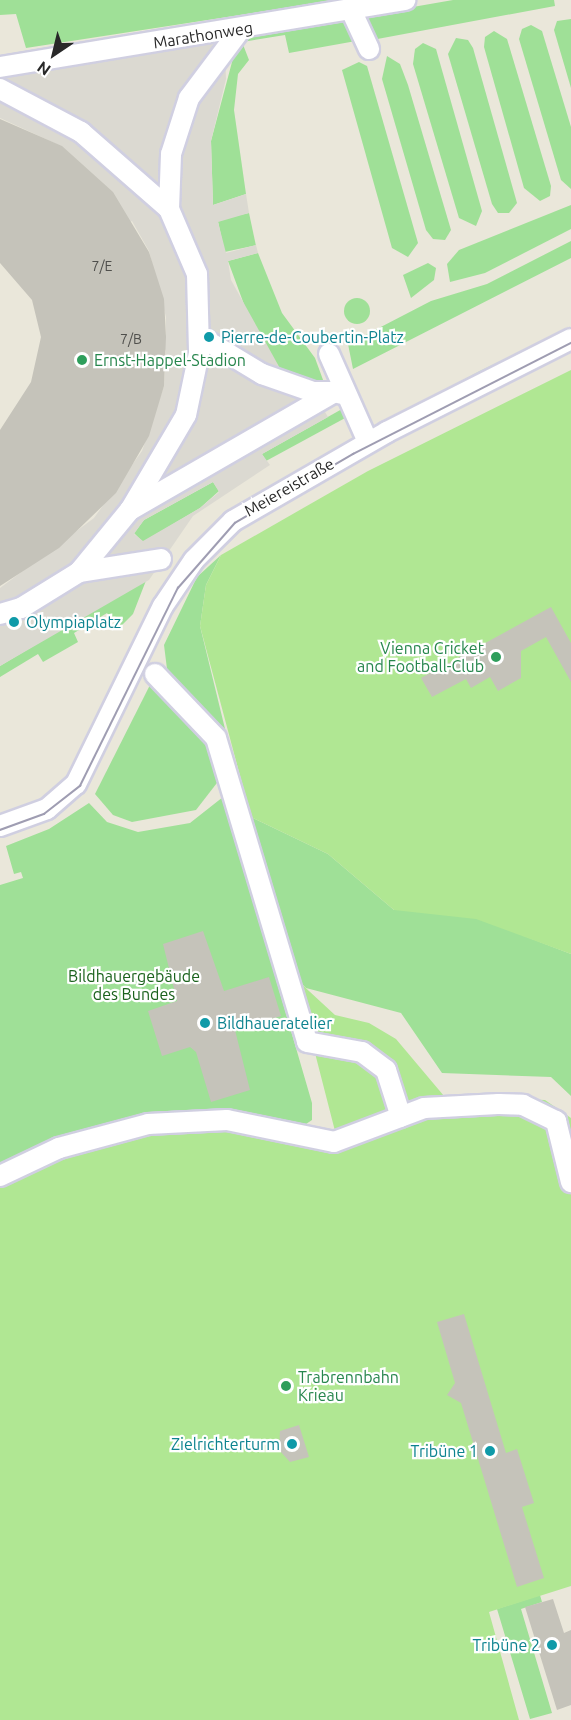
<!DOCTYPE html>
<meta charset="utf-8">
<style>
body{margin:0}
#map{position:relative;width:571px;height:1720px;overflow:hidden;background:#eae7da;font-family:Ubuntu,sans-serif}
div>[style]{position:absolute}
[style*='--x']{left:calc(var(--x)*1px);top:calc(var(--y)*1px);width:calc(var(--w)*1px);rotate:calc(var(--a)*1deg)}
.green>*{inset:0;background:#9fe097;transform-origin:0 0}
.round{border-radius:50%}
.pitch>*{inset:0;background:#b0e793}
.plaza>*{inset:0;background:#dbd9d1}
.building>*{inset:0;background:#c5c3ba}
.roads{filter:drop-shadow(2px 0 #d0cfe1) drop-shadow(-2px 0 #d0cfe1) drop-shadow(0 2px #d0cfe1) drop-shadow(0 -2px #d0cfe1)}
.minor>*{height:20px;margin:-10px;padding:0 10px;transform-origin:10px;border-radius:10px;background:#fff}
.tram>*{height:1.5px;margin:-0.75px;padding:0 0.75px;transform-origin:0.75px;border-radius:0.75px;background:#9f9db2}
.dots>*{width:16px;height:16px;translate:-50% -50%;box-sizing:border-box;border:3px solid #fff;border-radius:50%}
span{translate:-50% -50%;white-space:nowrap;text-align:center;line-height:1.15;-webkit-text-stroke:4.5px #fff;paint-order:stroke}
.number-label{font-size:14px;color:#4f4f4c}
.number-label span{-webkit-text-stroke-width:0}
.street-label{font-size:16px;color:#282828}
.culture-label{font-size:16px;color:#0d838f}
.left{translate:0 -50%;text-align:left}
.right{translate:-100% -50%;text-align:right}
.leisure-label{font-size:16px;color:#27864d}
.park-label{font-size:16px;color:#1b621d}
.north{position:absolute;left:24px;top:24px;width:60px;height:60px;-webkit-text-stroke:4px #fff;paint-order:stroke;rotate:215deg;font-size:16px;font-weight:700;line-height:24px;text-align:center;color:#282828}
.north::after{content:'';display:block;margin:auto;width:21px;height:27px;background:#282828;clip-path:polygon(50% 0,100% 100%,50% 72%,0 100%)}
</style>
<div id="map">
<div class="green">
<div style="clip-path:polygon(0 0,336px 0,26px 48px,16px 14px,0 15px)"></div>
<div style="clip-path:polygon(453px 0,554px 0,555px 6px,372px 40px,361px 16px)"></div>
<div style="clip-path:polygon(350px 18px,356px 41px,289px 53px,285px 35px,242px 42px,249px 60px,238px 74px,234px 110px,246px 194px,213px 205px,211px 141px,236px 47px,243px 39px,251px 37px)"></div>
<div style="clip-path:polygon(571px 19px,571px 88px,554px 30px,557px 21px)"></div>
<div style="clip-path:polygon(531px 25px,542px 31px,571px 127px,571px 189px,561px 180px,519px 39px,522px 29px)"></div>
<div style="clip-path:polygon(494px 31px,507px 39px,551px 186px,550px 196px,540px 201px,524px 188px,484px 47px,485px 37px)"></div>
<div style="clip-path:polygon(456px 38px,468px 40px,473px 48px,517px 203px,509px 213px,498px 213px,492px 204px,448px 54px)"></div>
<div style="clip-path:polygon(423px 43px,436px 49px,482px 211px,476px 226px,459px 218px,413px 64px,415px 49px)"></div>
<div style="clip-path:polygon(387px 56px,400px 64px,408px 85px,451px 230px,445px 240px,433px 239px,426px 230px,382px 79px)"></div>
<div style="clip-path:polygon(359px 62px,367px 66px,418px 243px,408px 257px,392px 248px,342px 70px)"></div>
<div style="clip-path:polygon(571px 205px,571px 229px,485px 273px,450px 282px,447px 264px,459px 250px)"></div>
<div style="left:249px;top:213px;width:33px;height:32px;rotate:78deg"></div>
<div style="clip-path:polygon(571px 241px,571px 258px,353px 369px,348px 344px,431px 301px,487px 284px)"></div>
<div style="clip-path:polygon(258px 253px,282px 313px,315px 358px,326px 388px,282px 372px,252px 326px,228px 261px)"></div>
<div style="clip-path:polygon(428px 263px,436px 268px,434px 280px,411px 298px,403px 275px)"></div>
<div class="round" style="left:344px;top:298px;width:26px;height:26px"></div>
<div style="clip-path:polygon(571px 327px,571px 331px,378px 425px,480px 371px)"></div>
<div style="clip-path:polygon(342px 409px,347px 417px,266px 461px,262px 454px)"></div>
<div style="clip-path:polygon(213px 482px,219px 491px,200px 508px,143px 542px,134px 533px,144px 520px)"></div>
<div style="clip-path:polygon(221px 555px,206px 585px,200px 626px,227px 737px,168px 677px,164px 645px,197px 577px)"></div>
<div style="clip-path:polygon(147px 578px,133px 614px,118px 629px,107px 613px,74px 633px,78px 642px,43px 662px,38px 654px,0 677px,0 666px)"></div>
<div style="clip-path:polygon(152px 681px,209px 741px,220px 779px,196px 810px,132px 822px,113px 815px,95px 794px)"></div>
<div style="clip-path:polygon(223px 797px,312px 1103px,312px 1120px,303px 1126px,219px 1114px,0 1170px,0 885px,23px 878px,21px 872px,14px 874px,6px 846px,49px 829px,89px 803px,107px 822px,138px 832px,190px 823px)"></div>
<div style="clip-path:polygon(251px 817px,328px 854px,394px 910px,438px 903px,571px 954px,571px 1096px,551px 1077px,442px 1073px,401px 1013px,306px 988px,298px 980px)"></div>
<div style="clip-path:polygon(540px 1595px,542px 1602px,521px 1609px,552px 1713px,530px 1719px,497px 1609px)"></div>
</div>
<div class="pitch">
<div style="clip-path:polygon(571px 370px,571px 954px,476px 919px,394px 910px,328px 854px,251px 817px,200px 626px,206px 585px,221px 555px,368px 471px)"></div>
<div style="clip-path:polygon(296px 979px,335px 1015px,369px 1023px,396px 1039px,444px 1096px,545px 1100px,571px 1118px,571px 1586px,489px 1612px,519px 1720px,0 1720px,0 1187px,52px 1161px,152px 1134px,228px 1131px,309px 1145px,335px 1131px)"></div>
</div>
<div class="plaza">
<div style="clip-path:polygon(evenodd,224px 32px,226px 79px,211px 141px,213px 205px,246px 194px,249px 213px,218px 222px,226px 253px,256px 245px,258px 253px,228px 261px,231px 280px,282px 372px,311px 389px,328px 417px,262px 454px,270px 465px,193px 516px,149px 580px,0 666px,0 588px,94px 518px,142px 451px,164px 386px,166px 351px,158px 336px,166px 335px,166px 317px,149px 251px,132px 221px,124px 225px,112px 192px,61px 146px,0 118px,0 67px,224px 32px,213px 482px,219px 492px,200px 508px,143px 541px,134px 534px,144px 520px,213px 482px)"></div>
</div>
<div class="building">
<div style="clip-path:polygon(0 119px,62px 146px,113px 192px,149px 252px,164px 299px,166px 337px,164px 386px,149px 436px,116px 493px,59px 548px,0 586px,0 430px,31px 382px,41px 337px,32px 300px,0 263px)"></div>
<div style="clip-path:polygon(551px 607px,571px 643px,571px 682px,546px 637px,521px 651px,521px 678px,498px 691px,490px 677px,471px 688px,466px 679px,432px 697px,421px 678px)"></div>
<div style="clip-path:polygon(203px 931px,224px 991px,269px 977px,281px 1016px,235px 1030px,250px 1090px,211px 1102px,196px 1052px,190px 1047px,162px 1056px,148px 1011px,177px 1001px,163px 944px)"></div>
<div style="clip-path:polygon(464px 1314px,506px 1453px,517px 1449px,534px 1503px,522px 1507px,544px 1578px,517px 1587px,461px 1403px,447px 1395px,455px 1383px,437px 1322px)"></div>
<div style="clip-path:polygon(299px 1425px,309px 1457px,290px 1462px,279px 1450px,280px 1431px)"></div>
<div style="clip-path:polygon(553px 1599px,564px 1633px,571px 1630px,571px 1705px,557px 1710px,525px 1607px)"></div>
</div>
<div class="roads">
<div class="minor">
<div style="--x:351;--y:10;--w:43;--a:65.2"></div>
<div style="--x:0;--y:67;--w:411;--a:-9.4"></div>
<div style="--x:0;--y:89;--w:92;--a:28"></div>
<div style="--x:81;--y:132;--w:117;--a:41.2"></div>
<div style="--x:169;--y:209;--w:71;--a:66.7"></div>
<div style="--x:197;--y:274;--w:79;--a:88.5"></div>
<div style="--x:199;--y:353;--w:63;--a:101.8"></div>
<div style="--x:186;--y:415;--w:110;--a:120.5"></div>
<div style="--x:169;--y:209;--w:55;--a:-87.9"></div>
<div style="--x:171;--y:154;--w:59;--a:-72.2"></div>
<div style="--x:189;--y:98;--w:85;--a:-53.1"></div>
<div style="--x:199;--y:336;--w:74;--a:31.1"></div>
<div style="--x:262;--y:374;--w:54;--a:19.4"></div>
<div style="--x:313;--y:392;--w:21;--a:0"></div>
<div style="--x:329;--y:354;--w:96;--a:66.1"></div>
<div style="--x:79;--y:572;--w:80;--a:-50.6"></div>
<div style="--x:130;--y:510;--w:236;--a:-30"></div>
<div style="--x:334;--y:392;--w:13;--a:13"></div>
<div style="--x:0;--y:614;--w:22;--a:-16"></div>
<div style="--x:21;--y:608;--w:68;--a:-31.8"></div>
<div style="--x:79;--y:572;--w:83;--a:-9"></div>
<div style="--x:155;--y:674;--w:88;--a:46.4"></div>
<div style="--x:216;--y:738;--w:317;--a:73.3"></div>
<div style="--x:307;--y:1042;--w:56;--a:10.3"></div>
<div style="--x:362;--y:1052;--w:30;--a:37"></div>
<div style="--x:386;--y:1070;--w:49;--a:72.3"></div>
<div style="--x:0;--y:826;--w:50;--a:-19.9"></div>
<div style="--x:47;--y:809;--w:38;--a:-41"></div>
<div style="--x:76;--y:784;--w:198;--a:-64"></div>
<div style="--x:163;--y:606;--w:55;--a:-56"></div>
<div style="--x:194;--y:560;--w:55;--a:-45"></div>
<div style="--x:233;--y:521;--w:178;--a:-30"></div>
<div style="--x:387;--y:432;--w:206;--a:-26.8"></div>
<div style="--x:0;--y:1176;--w:65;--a:-25.4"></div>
<div style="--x:59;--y:1148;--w:92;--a:-15.1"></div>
<div style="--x:148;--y:1124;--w:79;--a:-2.9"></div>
<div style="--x:227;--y:1120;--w:109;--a:11.6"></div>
<div style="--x:334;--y:1142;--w:96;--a:-20.7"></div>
<div style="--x:424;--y:1108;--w:75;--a:-3.1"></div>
<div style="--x:499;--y:1104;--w:24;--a:2"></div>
<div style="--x:523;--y:1105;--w:37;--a:26"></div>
<div style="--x:556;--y:1121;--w:63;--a:76.2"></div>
</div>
</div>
<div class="tram">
<div style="--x:0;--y:830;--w:47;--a:-20"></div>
<div style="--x:44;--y:814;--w:46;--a:-37.9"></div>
<div style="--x:80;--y:786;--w:221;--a:-63.7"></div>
<div style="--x:178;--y:588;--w:86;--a:-48.8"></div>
<div style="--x:235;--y:523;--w:137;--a:-30.3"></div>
<div style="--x:353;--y:454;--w:245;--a:-27"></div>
</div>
<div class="dots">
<div style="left:209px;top:337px;background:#0f9aa8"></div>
<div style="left:82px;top:360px;background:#2e9e5b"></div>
<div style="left:14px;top:622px;background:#0f9aa8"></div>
<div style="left:496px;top:657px;background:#2e9e5b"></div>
<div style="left:205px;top:1023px;background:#0f9aa8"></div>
<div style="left:286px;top:1386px;background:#2e9e5b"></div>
<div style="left:292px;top:1444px;background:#0f9aa8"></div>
<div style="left:490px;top:1451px;background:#0f9aa8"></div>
<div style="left:552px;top:1645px;background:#0f9aa8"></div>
</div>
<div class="number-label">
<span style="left:102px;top:266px">7/E</span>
<span style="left:131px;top:339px">7/B</span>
</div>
<div class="street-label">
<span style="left:203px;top:35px;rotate:-9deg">Marathonweg</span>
<span style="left:289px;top:487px;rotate:-30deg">Meiereistraße</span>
</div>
<div class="culture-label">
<span class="left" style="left:221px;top:337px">Pierre-de-Coubertin-Platz</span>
<span class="left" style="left:26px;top:622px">Olympiaplatz</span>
<span class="left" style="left:217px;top:1023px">Bildhaueratelier</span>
<span class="right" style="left:280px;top:1444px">Zielrichterturm</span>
<span class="right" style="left:478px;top:1451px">Tribüne 1</span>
<span class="right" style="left:540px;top:1645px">Tribüne 2</span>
</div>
<div class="leisure-label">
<span class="left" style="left:94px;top:360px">Ernst-Happel-Stadion</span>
<span class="right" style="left:484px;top:657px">Vienna Cricket<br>and Football-Club</span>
<span class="left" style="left:298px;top:1386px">Trabrennbahn<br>Krieau</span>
</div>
<div class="park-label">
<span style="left:134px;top:985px">Bildhauergebäude<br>des Bundes</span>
</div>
<div class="north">N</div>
</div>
